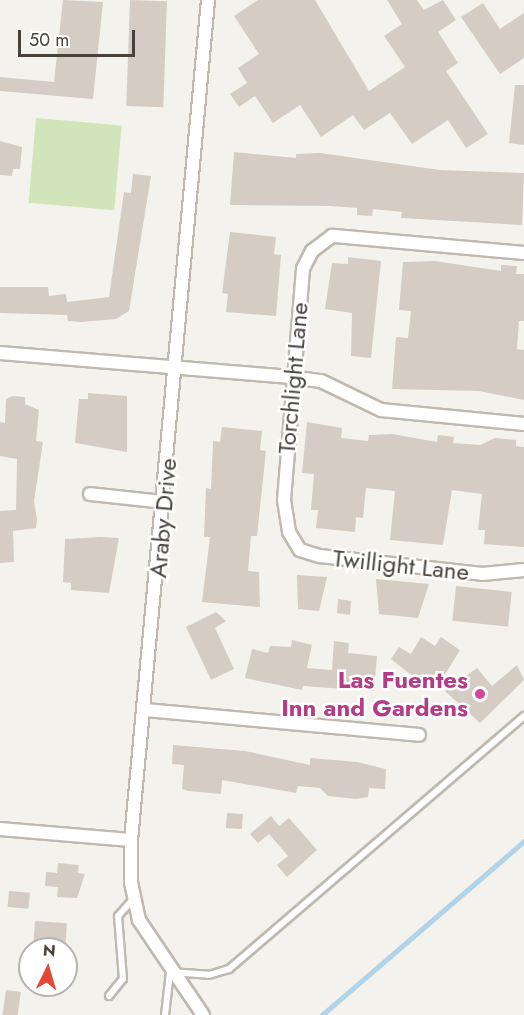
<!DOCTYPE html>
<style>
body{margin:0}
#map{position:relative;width:524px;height:1015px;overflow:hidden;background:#f4f2ec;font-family:Jost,sans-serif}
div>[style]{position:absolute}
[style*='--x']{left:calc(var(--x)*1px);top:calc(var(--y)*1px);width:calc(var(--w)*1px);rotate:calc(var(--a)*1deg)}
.green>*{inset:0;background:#d2e4ba;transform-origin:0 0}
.stream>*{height:4.5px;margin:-2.25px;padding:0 2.25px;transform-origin:2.25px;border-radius:2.25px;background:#b0d4e9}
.building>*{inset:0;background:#d5cdc3;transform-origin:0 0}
.roads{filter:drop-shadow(2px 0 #bfb9b0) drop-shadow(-2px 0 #bfb9b0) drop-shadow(0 2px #bfb9b0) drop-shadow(0 -2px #bfb9b0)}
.service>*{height:6px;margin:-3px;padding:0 3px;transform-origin:3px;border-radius:3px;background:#fff}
.minor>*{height:12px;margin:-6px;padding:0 6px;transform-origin:6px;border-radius:6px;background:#fff}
.dots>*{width:16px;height:16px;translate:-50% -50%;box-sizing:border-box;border:3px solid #fff;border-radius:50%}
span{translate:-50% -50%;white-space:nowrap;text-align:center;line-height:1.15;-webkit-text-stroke:5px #fff;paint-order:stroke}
.street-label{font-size:24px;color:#48423b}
.hotel-label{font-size:24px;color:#b23c85;font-weight:700}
.right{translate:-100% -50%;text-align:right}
.north{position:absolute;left:18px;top:937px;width:60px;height:60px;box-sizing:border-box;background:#fff;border:2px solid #b6b3b1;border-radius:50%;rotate:5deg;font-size:16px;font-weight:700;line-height:24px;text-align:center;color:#48423b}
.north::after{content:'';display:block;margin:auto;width:21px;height:27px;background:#e24936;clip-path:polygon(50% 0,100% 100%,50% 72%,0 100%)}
.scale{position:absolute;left:18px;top:30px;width:117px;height:27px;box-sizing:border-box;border:3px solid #48423b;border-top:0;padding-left:8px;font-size:18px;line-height:21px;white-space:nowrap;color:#48423b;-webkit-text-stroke:4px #fff;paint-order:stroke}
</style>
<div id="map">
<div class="green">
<div style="left:36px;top:118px;width:86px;height:85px;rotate:5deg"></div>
</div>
<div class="stream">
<div style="--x:322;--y:1015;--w:267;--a:-40.7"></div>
</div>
<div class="building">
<div style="clip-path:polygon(63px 0,103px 2px,93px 99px,0 91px,0 77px,54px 82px)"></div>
<div style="left:130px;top:0;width:37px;height:106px;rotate:2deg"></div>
<div style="clip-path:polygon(258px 0,315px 0,369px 91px,405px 67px,384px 36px,402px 24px,387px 0,417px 0,424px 10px,443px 0,456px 20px,438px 32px,458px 63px,446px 71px,488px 134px,466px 148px,448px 120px,412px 144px,390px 113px,364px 130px,353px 115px,321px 137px,300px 105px,273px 123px,255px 96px,239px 107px,230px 94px,247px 83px,238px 68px,259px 54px,234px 16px)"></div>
<div style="clip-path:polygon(483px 3px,500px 29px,524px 13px,524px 58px,500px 74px,461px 17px)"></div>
<div style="clip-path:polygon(515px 85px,524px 85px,524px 145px,509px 143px)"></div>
<div style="clip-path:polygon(0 141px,22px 147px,20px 169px,13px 169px,12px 176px,0 175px)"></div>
<div style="clip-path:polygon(234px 152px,296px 158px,296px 154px,320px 153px,440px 170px,524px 173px,522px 225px,401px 218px,402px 212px,373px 209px,372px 216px,357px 215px,357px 208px,330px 206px,230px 205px)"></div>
<div style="clip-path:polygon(133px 174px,151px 176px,129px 311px,116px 319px,81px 322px,68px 321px,67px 315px,0 313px,0 287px,48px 287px,49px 296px,66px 294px,67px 302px,109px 297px,124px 192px,131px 193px)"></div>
<div style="clip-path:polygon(230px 232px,276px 237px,274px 254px,281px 255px,276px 316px,226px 312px,228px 294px,222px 293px)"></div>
<div style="clip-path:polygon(348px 257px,381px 261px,371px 358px,351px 356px,352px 313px,325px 309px,332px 263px,348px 264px)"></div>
<div style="clip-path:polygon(435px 261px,501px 271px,501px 265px,517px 266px,516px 274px,524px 274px,524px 321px,519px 321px,517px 349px,524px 350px,524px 400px,479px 391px,392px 389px,396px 337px,408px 338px,411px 311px,399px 310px,403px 262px)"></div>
<div style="clip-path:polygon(88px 393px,127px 396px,127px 452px,75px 443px,79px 399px,88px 399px)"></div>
<div style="clip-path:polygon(13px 396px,25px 397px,25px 404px,39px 410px,36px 441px,43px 442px,34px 501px,37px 520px,36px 528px,13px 531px,14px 562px,0 563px,0 511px,16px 510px,17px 459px,0 456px,0 422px,5px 423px,6px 399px)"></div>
<div style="clip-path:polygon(307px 422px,342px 428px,341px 438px,368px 441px,369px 435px,392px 434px,437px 442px,438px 435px,454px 437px,453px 443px,480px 445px,495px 438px,516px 440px,516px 446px,524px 447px,524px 547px,484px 544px,485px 530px,478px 530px,482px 494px,452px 490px,443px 545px,390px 540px,395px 491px,366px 488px,363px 518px,356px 517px,355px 532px,316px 528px,318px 510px,311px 510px,314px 474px,302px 473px)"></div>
<div style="clip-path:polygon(222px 427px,262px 431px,260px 450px,266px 451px,257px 536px,251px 536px,248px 571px,259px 572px,260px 607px,202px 602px,210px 537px,204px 537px,206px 488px,211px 489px,213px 441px,220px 442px)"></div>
<div style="clip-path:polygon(101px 537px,119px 538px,109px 593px,71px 590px,71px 583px,63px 582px,65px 539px)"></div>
<div style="clip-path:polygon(297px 575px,327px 577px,319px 611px,298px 609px)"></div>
<div style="clip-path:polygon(376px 579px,429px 584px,418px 618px,379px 614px)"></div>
<div style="left:456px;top:586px;width:56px;height:35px;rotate:6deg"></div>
<div style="clip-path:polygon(338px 599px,351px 601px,350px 615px,337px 613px)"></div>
<div style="clip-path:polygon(216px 612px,226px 621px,215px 628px,234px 669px,211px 680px,186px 627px)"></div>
<div style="clip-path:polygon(421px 637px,435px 646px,441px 637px,460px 650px,438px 686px,423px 677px,420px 682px,391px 659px,399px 647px,411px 654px)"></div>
<div style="clip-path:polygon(292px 640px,312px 645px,307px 668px,332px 670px,334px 641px,349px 643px,348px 653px,377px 656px,374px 691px,303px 686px,302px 690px,245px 678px,252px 649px,268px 653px,270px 646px,291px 647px)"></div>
<div style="clip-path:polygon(517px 665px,524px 680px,480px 723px,445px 691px,477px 668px,492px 686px)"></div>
<div style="clip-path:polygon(173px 745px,245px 751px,310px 765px,310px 758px,357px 762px,386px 769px,385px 789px,369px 788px,368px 797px,356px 799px,328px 796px,320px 788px,298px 786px,296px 793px,222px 780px,221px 794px,188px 791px,182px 789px,184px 765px,172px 764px)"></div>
<div style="left:227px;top:813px;width:16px;height:15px;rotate:4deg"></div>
<div style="clip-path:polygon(271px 816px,279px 826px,289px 818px,317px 850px,287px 877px,277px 865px,288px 856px,269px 834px,258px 843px,250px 834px)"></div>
<div style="clip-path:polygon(58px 863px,79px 865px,78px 873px,85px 874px,77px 898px,57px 897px,58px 887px,45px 886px,46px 872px,57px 873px)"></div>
<div style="left:9px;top:891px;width:21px;height:16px;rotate:5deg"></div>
<div style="left:35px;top:921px;width:32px;height:28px;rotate:4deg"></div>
<div style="left:6px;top:990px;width:15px;height:25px;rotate:8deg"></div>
</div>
<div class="roads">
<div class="service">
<div style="--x:109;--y:996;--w:22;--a:-51"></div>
<div style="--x:123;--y:979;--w:63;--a:-94.5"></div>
<div style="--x:118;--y:916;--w:24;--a:-48"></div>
<div style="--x:165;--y:1015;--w:43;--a:-83.4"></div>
<div style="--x:170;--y:972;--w:39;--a:4"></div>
<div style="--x:209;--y:975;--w:21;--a:-17"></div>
<div style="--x:229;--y:969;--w:389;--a:-40.6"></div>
</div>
<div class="minor">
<div style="--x:524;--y:253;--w:193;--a:-174.9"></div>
<div style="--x:332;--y:236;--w:25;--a:143"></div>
<div style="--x:312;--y:251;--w:20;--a:117"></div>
<div style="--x:303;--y:269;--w:232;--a:94.7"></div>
<div style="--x:284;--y:500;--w:32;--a:81"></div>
<div style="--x:289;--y:532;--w:21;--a:59"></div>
<div style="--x:300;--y:550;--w:21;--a:17"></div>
<div style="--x:320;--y:556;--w:163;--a:6.3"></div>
<div style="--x:482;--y:574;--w:42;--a:-5.4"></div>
<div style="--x:0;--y:353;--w:292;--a:4.7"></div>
<div style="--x:291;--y:377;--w:30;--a:8"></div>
<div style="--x:321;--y:381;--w:67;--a:25.8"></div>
<div style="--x:381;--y:410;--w:144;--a:5.6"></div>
<div style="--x:90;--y:494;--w:74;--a:6.2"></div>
<div style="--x:146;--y:710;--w:274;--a:5.2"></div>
<div style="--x:0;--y:829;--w:131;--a:4.8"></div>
<div style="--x:203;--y:1015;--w:115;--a:-124"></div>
<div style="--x:139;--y:920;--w:38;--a:-102"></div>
<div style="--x:131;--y:883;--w:43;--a:-90"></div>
<div style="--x:131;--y:840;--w:844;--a:-84.76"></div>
</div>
</div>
<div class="dots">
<div style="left:480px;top:694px;background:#d1479c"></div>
</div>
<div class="street-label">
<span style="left:293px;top:378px;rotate:-85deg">Torchlight Lane</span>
<span style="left:163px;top:518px;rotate:-85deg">Araby Drive</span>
<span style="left:401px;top:565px;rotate:6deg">Twillight Lane</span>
</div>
<div class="hotel-label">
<span class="right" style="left:468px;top:694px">Las Fuentes<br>Inn and Gardens</span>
</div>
<div class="north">N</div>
<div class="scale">50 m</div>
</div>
